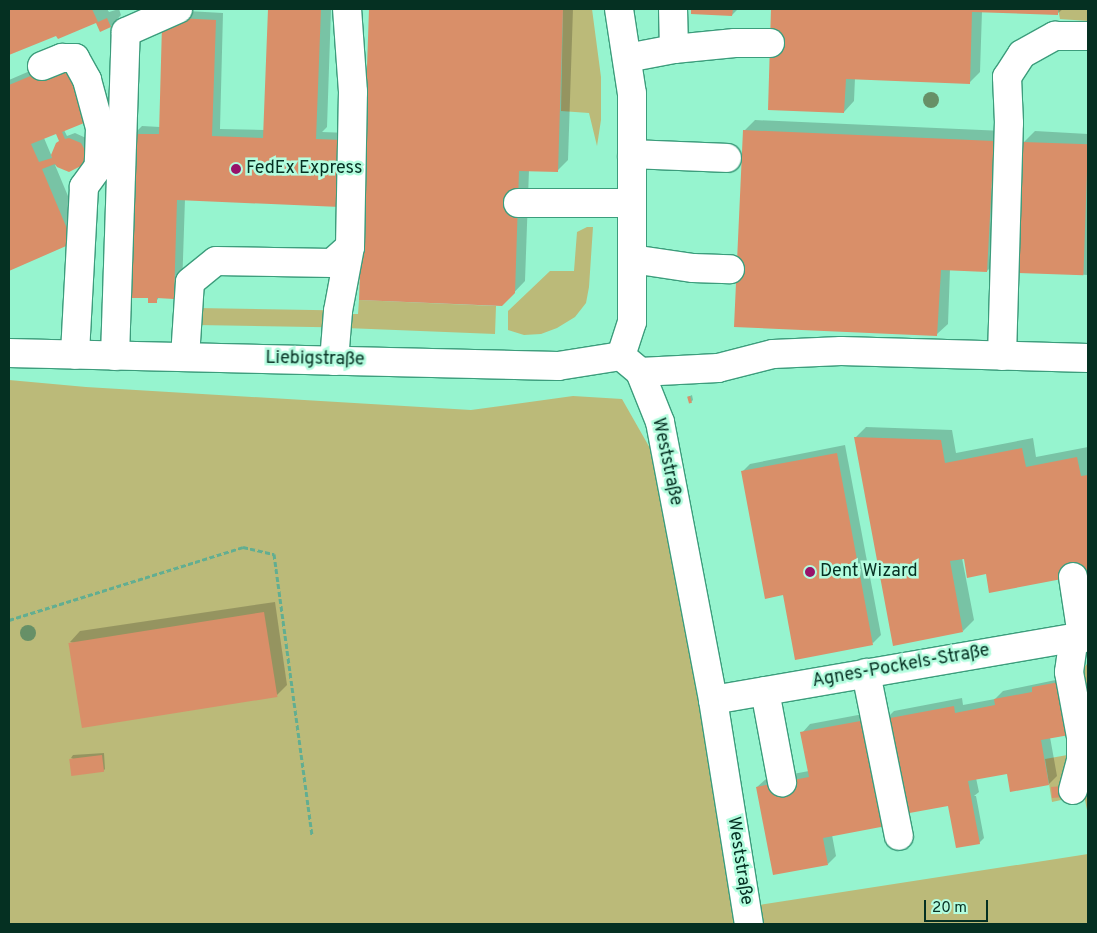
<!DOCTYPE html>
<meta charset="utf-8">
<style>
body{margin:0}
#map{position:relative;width:1097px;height:933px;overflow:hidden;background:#96f4cf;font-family:Overpass,sans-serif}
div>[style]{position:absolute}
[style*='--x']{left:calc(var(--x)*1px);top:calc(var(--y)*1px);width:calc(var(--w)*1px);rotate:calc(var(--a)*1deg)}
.green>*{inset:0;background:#bbba79;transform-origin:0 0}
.shadow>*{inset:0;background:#0003}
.building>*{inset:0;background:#d98f69;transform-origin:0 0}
.path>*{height:3px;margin-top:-1.5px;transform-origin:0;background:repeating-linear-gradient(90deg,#62ae91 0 5px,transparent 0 7.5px)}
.roads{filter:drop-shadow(1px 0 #3c9d7c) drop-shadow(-1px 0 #3c9d7c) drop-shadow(0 1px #3c9d7c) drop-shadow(0 -1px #3c9d7c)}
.minor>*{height:28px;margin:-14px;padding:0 14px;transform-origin:14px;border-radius:14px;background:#fff}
.trees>*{width:16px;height:16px;margin:-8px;border-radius:50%;background:#679067}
.dots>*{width:14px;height:14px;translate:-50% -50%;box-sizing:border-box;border:2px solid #b4fddf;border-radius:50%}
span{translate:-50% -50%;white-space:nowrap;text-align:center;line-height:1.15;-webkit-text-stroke:5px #b4fddf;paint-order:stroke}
.poi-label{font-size:18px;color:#053022}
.left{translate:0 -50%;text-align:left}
.street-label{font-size:18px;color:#053022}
.frame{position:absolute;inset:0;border:10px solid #053022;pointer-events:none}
.scale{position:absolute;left:924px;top:900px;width:64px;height:22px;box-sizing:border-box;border:2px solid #053022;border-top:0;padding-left:6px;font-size:15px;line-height:18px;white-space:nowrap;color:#053022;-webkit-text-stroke:4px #b4fddf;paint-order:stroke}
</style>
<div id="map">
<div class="green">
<div style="clip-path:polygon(563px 9px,592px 9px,601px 77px,601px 120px,597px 146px,589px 113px,561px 111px)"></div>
<div style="clip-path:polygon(1058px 9px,1088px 9px,1088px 21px,1060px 19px)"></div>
<div style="clip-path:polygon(587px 227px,593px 227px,589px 287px,586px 303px,575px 317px,557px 328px,541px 334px,524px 335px,508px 330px,508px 311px,550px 271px,574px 271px,577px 232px)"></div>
<div style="clip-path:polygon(359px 300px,496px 306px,495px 334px,346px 328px,348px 314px,358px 314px)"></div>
<div style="left:197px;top:308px;width:130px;height:17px;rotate:1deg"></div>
<div style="clip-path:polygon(9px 380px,86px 387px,471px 410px,573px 396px,622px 399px,651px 450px,745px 924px,9px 924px)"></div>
<div style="clip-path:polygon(1088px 663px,1088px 815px,1084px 795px,1052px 802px,1045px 759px,1073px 754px,1072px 680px)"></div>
<div style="clip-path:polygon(1088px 854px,1088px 924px,756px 924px,753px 906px)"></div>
</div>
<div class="shadow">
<div style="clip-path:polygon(9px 9px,107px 9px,109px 12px,119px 9px,121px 15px,111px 26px,100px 30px,97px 22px,57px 34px,9px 53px)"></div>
<div style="clip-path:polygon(269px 9px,331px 9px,327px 127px,322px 132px,349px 133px,348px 197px,185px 199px,182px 289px,174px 298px,159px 297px,156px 302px,134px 134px,142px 126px,160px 127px,187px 11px,223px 13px,220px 129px,265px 130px)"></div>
<div style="clip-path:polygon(370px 9px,573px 9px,568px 160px,557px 171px,529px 170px,525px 281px,502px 305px,360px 299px)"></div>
<div style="clip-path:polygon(692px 9px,738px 9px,732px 15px,692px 13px)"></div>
<div style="clip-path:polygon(773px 9px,1063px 9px,1057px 14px,982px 11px,980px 72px,969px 83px,855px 78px,854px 101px,844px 112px,769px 109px)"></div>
<div style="clip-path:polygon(evenodd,74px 52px,99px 109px,64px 130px,67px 136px,75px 133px,86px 138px,86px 159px,81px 165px,69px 171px,55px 165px,83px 232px,72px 242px,9px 269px,9px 80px,74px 52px,57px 132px,60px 140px,52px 157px,44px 138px,57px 132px)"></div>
<div style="clip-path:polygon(755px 120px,1004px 131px,998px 260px,987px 271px,950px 269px,948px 324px,937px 334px,744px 131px)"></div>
<div style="clip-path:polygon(1035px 131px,1088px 134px,1088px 275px,1020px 271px,1024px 142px)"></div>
<div style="clip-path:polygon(692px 395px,693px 400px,691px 402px,688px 397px)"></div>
<div style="clip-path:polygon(866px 427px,952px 430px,956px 453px,1033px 438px,1036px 457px,1088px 447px,1088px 573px,990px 592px,987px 573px,965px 558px,962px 558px,974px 620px,963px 631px,855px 438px)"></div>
<div style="clip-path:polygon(845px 445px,881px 635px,873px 643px,784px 594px,742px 472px,750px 464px)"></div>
<div style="clip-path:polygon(275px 602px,287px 685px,276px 696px,70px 642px,80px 631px)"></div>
<div style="clip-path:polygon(1070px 677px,1050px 737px,1057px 776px,1049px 784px,1008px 772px,976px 778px,979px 792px,974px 796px,976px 796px,984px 838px,979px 843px,886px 719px,894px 711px,962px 698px,963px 705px,995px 699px,1003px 691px)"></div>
<div style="clip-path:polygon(874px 712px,832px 835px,836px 856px,828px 864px,757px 787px,766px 779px,809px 771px,802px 733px,810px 724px)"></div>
<div style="clip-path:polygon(104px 753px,105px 769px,103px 771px,71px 758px,73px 755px)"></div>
</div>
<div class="building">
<div style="clip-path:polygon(9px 9px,92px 9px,98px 22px,107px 18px,111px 27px,100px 32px,96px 23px,58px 39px,56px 36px,9px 55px)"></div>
<div style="clip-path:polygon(268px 9px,321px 9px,316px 139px,342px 140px,340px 207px,177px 200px,174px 299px,157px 298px,157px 303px,148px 303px,148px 298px,129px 298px,133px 134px,159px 134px,162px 25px,178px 18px,216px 20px,212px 136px,263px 138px)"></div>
<div style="clip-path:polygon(369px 9px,563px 9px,558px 172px,519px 171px,515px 293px,502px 306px,359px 300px)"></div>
<div style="clip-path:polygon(691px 9px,733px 9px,732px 16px,691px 14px)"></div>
<div style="clip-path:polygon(771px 9px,1058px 9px,1058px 15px,972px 12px,970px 84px,846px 79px,844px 113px,768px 110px)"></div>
<div style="clip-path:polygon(evenodd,64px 62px,89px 121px,62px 132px,65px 139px,69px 138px,81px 143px,87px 154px,81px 166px,69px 172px,57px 167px,55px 164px,42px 169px,73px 243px,9px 271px,9px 85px,64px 62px,56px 134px,59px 141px,56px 143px,51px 155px,52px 158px,39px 162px,31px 144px,56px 134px)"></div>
<div style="clip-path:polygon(743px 130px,994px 141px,987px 272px,941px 270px,937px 336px,734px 327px)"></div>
<div style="left:1023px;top:142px;width:65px;height:131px;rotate:2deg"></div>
<div style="left:690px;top:396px;width:7px;height:3px;rotate:74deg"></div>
<div style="clip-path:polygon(854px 437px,941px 440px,945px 463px,1022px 448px,1026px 467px,1077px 457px,1081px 476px,1088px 475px,1088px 574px,989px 593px,986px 574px,967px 578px,964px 559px,950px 561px,963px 632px,893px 646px)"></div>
<div style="clip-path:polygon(837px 453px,873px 645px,795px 660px,783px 595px,765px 599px,741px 471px)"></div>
<div style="left:264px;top:612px;width:86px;height:198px;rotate:81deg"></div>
<div style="clip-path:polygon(1065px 681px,1075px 734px,1041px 740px,1049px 785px,1010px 792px,1007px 774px,968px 781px,980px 844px,956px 848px,948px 806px,904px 814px,885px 719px,954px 706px,955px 713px,995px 705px,994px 699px,1032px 692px,1032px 687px)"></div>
<div style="clip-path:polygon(866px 720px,886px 826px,823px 838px,828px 865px,773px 875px,756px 787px,809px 777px,800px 732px)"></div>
<div style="left:102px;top:755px;width:17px;height:33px;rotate:83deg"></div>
<div style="left:1063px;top:786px;width:11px;height:12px;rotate:85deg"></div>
</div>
<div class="path">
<div style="--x:9;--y:620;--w:245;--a:-17.3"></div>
<div style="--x:243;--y:547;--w:32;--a:13"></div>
<div style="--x:274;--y:554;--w:284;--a:82.3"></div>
</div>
<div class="roads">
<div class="minor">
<div style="--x:619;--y:9;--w:86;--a:81.3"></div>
<div style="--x:632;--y:94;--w:228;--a:90"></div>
<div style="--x:632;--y:322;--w:36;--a:108"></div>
<div style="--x:674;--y:49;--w:61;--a:-5.6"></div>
<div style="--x:735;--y:43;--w:35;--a:0"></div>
<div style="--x:627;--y:58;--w:48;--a:-10.8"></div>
<div style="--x:674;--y:49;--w:40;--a:-91.4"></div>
<div style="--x:42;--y:66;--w:22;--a:-22"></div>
<div style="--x:62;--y:58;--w:13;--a:0"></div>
<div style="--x:75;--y:58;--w:25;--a:61"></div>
<div style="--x:87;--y:80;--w:50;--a:74.8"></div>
<div style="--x:100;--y:128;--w:38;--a:92"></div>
<div style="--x:99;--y:166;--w:26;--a:126"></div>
<div style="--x:84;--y:187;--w:168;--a:93.1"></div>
<div style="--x:632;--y:154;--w:95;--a:2.4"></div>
<div style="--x:518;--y:203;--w:114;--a:0"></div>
<div style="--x:632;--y:259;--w:62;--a:8.4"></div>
<div style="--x:693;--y:268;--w:37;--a:2"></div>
<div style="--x:9;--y:353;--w:549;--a:1.36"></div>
<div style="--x:558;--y:366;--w:64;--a:-9"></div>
<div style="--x:115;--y:356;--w:324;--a:-88.1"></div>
<div style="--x:126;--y:32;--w:57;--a:-23.9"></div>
<div style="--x:621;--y:356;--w:25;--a:40"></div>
<div style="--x:640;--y:372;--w:54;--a:68.2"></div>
<div style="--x:660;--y:422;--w:283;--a:79.2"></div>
<div style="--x:713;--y:700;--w:227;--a:80.9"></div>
<div style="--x:1002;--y:356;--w:233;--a:-88.3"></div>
<div style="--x:1009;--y:123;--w:46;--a:-92.5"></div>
<div style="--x:1007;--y:77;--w:27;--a:-57"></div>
<div style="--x:1022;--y:54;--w:38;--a:-29"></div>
<div style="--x:1055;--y:36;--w:33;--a:0"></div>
<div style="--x:185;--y:357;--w:75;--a:-86.2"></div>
<div style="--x:190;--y:282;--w:33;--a:-39"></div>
<div style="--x:216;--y:261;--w:116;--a:1"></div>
<div style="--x:332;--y:263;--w:24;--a:-42"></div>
<div style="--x:334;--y:361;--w:50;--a:-85.4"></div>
<div style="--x:338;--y:311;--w:65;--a:-79.4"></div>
<div style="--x:350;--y:247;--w:155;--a:-88.9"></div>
<div style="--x:353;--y:92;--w:83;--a:-94.1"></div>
<div style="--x:640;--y:372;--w:78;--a:-2.9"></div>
<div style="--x:718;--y:368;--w:57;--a:-14.3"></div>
<div style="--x:773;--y:354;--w:68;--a:-2.5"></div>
<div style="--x:841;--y:351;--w:247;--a:1.6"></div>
<div style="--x:1073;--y:577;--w:60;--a:81.3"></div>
<div style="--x:866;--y:673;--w:166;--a:78.6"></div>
<div style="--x:765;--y:691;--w:93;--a:79.4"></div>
<div style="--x:713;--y:700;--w:375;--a:-9.8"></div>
<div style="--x:1082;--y:636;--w:6;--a:18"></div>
<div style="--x:1073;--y:790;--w:30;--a:-75"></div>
<div style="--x:1081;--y:761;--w:24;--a:-90"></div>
<div style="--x:1081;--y:737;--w:66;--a:-100.5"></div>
<div style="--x:1069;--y:672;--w:34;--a:-82"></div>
</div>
</div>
<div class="trees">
<div style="left:931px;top:100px"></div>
<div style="left:28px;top:633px"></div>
</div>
<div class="dots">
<div style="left:236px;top:169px;background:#97136a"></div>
<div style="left:810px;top:572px;background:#97136a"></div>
</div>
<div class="poi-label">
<span class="left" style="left:246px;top:169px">FedEx Express</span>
<span class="left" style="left:820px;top:572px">Dent Wizard</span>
</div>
<div class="street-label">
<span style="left:315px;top:360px;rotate:1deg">Liebigstraße</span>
<span style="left:666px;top:462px;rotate:78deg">Weststraße</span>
<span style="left:901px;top:667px;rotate:-10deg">Agnes-Pockels-Straße</span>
<span style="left:739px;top:861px;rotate:81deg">Weststraße</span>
</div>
<div class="frame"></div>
<div class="scale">20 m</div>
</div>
